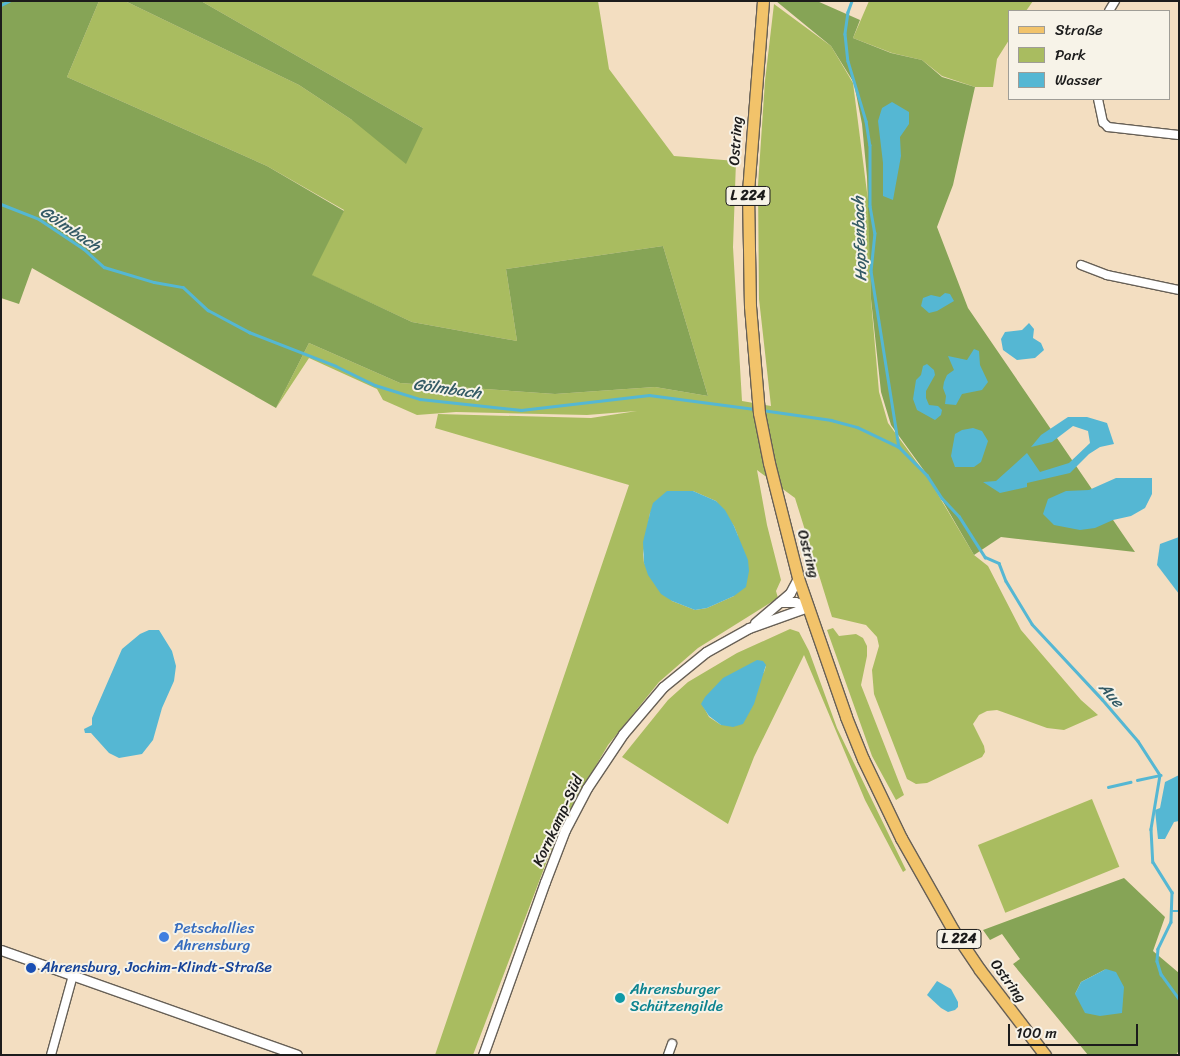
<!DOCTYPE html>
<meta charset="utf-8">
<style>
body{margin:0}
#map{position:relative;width:1180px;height:1056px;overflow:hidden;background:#f3dec1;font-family:Sriracha,sans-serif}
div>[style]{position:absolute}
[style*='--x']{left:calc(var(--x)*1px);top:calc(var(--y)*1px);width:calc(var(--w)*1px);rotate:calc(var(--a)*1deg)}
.green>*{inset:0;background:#a9bc60;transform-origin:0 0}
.forest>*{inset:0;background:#86a456}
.water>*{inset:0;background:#55b7d3}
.stream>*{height:2.5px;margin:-1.25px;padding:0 1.25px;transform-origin:1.25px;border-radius:1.25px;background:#55b7d3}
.roads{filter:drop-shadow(1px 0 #676056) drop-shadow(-1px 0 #676056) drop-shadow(0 1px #676056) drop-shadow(0 -1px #676056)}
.minor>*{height:8px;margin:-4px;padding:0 4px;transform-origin:4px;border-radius:4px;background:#fff}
.tertiary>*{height:9px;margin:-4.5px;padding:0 4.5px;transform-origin:4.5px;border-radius:4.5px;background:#fff}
.primary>*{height:11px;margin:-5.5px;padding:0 5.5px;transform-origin:5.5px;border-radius:5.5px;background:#f2c36a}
.dots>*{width:14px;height:14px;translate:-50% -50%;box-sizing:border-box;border:2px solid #f7f3e8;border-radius:50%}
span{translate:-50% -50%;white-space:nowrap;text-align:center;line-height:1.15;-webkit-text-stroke:4px #f7f3e8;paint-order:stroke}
.shield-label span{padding:1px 4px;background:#f7f3e8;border:1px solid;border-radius:4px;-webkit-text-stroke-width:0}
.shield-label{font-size:14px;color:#1c1c1c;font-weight:700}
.street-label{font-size:15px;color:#1c1c1c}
.shop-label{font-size:15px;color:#366cbe}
.left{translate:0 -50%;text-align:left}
.transit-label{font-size:15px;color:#164399}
.culture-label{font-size:15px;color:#0d838f}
.water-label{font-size:16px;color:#335a65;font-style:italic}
.frame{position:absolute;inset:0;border:2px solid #1c1c1c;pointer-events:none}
.legend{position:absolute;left:1008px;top:10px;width:162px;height:90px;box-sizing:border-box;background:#f7f3e8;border:1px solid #9f9d96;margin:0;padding:6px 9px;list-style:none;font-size:15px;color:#1c1c1c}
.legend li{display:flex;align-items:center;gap:10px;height:25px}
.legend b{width:25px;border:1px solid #9f9d96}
.scale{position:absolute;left:1008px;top:1024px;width:130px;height:22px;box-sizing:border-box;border:2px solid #1c1c1c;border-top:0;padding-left:6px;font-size:15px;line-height:18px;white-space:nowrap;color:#1c1c1c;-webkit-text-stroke:4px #f7f3e8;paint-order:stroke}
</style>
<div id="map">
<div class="green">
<div style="clip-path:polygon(evenodd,99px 1px,125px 1px,299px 85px,352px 120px,423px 128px,201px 1px,598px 1px,609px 69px,674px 156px,736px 161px,733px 247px,742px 401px,771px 406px,759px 299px,758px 185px,765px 81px,774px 4px,831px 46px,853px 83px,869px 208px,871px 300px,879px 392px,888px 423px,927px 476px,974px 555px,988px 566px,1021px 630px,1081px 700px,1098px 715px,1064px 730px,1047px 728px,997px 710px,987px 711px,979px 715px,973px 724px,984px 746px,985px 752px,982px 757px,927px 783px,916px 784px,907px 779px,874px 694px,872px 670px,879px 646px,877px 637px,866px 625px,832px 617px,795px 498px,757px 470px,767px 525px,781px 580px,776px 591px,778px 598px,698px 648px,659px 682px,608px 745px,566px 817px,548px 858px,473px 1055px,435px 1055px,629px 485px,435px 428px,438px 414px,591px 418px,637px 411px,587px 415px,456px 412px,417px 415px,383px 400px,377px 389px,309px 358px,276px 408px,309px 343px,400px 383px,555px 394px,655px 387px,708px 396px,663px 246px,506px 269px,517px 341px,412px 322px,311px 275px,344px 210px,267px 166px,67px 77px,99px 1px,693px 491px,716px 501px,734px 526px,738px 536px,734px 596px,707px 608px,695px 610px,672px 601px,644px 563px,643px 554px,650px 513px,681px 492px,693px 491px)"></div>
<div style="clip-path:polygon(869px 1px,1033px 1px,1026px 11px,1009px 11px,1009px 40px,997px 59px,993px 87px,975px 87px,942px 76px,922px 60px,892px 53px,853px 38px)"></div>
<div style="clip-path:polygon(833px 628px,839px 636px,856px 634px,863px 638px,867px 646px,867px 656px,861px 685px,904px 795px,896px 800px,872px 756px,827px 630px)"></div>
<div style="clip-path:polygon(evenodd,790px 629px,799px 632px,809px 651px,837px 728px,906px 870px,903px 872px,865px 800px,804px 655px,754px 757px,728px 824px,622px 757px,668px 700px,688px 682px,737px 653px,790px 629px,766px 666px,764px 672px,721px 725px,709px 717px,702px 704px,766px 666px)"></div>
<div style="left:1092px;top:799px;width:73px;height:123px;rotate:68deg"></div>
</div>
<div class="forest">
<div style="clip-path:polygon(1px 1px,99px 1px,67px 77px,267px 166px,344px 211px,312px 275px,412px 322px,517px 341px,506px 269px,663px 246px,708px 396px,655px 387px,555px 394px,400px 383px,309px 343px,276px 408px,32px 268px,19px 304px,1px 298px)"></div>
<div style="clip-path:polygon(125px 1px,201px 1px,423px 128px,406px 164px,352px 120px,299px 85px)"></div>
<div style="clip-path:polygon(776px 1px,817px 1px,860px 20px,853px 38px,891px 53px,922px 60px,942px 77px,975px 87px,953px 185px,937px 227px,968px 308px,1135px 552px,1001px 537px,974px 555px,928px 476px,891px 425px,881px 392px,871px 299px,867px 177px,862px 124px,854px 83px,831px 46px)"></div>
<div style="clip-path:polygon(evenodd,1124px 878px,1165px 917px,1153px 951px,1179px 973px,1179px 1050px,1176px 1055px,1088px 1055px,1013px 964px,1020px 959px,1002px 934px,990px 940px,983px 930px,1124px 878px,1106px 969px,1075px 994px,1081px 982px,1106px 969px)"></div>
</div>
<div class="water">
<div style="clip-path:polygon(892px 102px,909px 112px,909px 124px,900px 137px,901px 156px,893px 200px,883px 196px,883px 163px,878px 121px,882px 108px)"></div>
<div style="clip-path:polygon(945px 293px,950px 294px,954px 301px,937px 311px,929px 313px,921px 306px,923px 298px,931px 295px,940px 297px)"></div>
<div style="clip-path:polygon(1029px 323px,1034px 329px,1033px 338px,1041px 343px,1044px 350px,1035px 358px,1017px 360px,1003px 350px,1001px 339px,1005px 332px,1022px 330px)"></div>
<div style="clip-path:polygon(974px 349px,979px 351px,980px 365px,988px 382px,982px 390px,962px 394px,956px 405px,945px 404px,946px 396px,943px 388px,944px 382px,947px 375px,954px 370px,948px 356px,967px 360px)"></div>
<div style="clip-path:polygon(927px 364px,934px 370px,935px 375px,926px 391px,926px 398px,929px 405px,938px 406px,942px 410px,941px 415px,935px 420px,917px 410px,913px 399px,916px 380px,921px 375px,923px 366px)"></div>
<div style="clip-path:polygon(1068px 417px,1087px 417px,1107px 423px,1114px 444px,1100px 447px,1089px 454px,1070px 473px,1027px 483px,1027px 487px,1000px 493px,983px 482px,996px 481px,1027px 453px,1040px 472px,1069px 463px,1090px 443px,1088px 431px,1073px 426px,1052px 442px,1031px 447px,1041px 435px)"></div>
<div style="clip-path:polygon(973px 428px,982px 431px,988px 441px,981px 462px,974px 467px,955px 467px,951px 456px,955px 434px,962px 430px)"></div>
<div style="clip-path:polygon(1116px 478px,1152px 478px,1152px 494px,1145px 508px,1131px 516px,1113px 520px,1095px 528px,1080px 530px,1054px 525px,1043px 514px,1048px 499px,1066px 491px,1089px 490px)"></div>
<div style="clip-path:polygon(667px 491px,693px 491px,716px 501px,725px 510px,734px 526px,748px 560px,749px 571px,746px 587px,734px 596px,707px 608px,695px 610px,672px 601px,661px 594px,648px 575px,644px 563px,643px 542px,650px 513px,653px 503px)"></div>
<div style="clip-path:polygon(1179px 537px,1179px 594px,1157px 565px,1160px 544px)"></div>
<div style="clip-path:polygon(149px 630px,159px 630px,172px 651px,176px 666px,174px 681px,162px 708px,153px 740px,142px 754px,119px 758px,109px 753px,91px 733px,85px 733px,84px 729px,92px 725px,92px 718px,122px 649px,140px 634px)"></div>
<div style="clip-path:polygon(757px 660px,763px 661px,766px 665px,754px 704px,743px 724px,733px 727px,721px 725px,709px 716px,701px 704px,705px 697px,723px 678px)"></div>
<div style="clip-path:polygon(1179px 775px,1179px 821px,1174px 822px,1165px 839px,1158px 839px,1155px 810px,1160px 808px,1165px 782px)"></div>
<div style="clip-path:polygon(1106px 969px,1116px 972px,1124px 987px,1122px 1013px,1100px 1016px,1085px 1013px,1075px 994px,1081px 982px)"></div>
<div style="clip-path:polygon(937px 981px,951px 989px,958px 1002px,958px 1007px,955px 1010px,948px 1012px,941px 1008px,927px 995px)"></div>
</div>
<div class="stream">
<div style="--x:852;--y:1;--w:12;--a:110"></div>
<div style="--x:848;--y:12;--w:22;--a:98"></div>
<div style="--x:845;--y:34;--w:27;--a:84"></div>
<div style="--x:848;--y:61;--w:63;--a:73.3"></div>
<div style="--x:866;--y:121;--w:24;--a:81"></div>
<div style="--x:870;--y:145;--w:61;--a:90"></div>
<div style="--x:870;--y:206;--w:27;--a:80"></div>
<div style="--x:875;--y:233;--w:38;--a:96"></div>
<div style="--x:871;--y:271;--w:178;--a:81"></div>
<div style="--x:1;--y:5;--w:9;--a:-27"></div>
<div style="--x:1;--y:204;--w:41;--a:21.5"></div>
<div style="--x:39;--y:219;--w:54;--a:33.7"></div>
<div style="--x:84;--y:249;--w:27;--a:42"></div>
<div style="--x:104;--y:267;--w:52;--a:16.7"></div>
<div style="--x:154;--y:282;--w:29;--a:10"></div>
<div style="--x:183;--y:287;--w:34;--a:43"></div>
<div style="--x:208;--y:310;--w:47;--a:28.2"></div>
<div style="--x:249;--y:332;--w:93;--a:21.3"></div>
<div style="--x:336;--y:366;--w:43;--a:26"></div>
<div style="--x:375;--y:385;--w:47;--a:17.3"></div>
<div style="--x:420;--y:399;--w:102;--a:6.2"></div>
<div style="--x:521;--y:410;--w:129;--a:-6.7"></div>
<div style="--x:649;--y:395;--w:108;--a:7.5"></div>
<div style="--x:762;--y:410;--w:70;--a:8.2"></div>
<div style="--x:831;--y:420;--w:27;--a:15"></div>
<div style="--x:857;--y:427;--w:47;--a:25.5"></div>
<div style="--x:899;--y:447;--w:40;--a:45"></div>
<div style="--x:927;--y:475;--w:27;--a:57"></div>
<div style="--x:942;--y:498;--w:25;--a:47"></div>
<div style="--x:959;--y:516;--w:49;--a:57.6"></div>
<div style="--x:985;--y:557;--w:15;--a:23"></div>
<div style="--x:999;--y:563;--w:19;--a:69"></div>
<div style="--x:1006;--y:581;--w:50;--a:58.8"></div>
<div style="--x:1032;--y:624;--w:103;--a:47"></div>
<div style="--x:1102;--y:699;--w:55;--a:49.4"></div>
<div style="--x:1138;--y:741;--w:40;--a:57.1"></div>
<div style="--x:1160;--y:775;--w:55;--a:99.5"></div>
<div style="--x:1151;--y:829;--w:33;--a:87"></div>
<div style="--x:1153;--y:862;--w:36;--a:58"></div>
<div style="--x:1172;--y:892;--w:30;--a:92"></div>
<div style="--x:1171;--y:922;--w:30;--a:116"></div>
<div style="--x:1158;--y:949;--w:12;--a:95"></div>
<div style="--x:1157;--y:961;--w:14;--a:73"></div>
<div style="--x:1161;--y:974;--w:31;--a:54"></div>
<div style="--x:1137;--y:780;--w:24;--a:-12"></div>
<div style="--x:1108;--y:787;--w:23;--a:-13"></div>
<div style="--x:1171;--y:911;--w:8;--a:0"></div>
</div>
<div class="roads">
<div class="minor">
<div style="--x:1109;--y:11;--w:12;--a:-59"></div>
<div style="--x:1098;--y:99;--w:24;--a:78"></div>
<div style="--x:1103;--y:122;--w:7;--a:45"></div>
<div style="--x:1108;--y:127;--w:71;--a:6.4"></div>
<div style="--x:1081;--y:265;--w:28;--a:21"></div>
<div style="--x:1107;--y:275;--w:74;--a:11.8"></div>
<div style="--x:51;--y:1055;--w:83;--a:-74.6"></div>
<div style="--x:668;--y:1055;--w:12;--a:-70"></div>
</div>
<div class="tertiary">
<div style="--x:780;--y:602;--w:15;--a:0"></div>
<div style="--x:795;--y:602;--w:14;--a:21"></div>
<div style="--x:755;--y:623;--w:46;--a:-40.6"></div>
<div style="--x:790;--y:593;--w:17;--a:-62"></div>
<div style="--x:1;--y:950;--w:314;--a:19.5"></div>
<div style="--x:483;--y:1055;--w:184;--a:-70.3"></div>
<div style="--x:545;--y:882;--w:56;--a:-69"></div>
<div style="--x:565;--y:830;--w:47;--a:-62.4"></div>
<div style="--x:587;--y:788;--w:65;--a:-56.3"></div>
<div style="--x:623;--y:734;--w:62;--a:-49.6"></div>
<div style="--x:663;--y:687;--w:55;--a:-39.1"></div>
<div style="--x:706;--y:652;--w:49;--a:-29.2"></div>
<div style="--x:749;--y:628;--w:63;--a:-19.6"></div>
</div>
<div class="primary">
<div style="--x:763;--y:1;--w:192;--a:94.5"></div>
<div style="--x:748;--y:192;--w:114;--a:89"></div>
<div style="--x:750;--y:306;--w:107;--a:85.2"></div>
<div style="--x:759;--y:413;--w:51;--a:78.7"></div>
<div style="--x:769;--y:463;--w:119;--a:75.8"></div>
<div style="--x:798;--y:578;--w:147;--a:70.9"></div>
<div style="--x:846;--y:717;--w:45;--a:68"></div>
<div style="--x:863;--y:759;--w:88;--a:64.3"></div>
<div style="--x:901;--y:838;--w:106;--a:60.5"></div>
<div style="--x:953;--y:930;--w:48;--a:56"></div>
<div style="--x:980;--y:970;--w:107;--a:52.6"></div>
</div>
</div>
<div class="dots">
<div style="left:164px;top:937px;background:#3f7fe0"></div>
<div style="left:31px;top:968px;background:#1a4fb4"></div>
<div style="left:620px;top:998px;background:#0f9aa8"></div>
</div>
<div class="shield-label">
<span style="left:748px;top:196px">L 224</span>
<span style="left:959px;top:939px">L 224</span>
</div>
<div class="street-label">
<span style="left:736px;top:141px;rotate:-86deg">Ostring</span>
<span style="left:808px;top:554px;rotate:75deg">Ostring</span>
<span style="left:558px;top:821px;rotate:-65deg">Kornkamp-Süd</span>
<span style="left:1008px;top:981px;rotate:54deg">Ostring</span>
</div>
<div class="shop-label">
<span class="left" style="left:174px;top:937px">Petschallies<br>Ahrensburg</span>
</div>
<div class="transit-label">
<span class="left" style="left:41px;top:968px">Ahrensburg, Jochim-Klindt-Straße</span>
</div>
<div class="culture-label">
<span class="left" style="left:630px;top:998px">Ahrensburger<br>Schützengilde</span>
</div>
<div class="water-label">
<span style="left:70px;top:229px;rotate:34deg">Gölmbach</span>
<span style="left:860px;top:239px;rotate:-92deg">Hopfenbach</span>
<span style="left:447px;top:389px;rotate:8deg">Gölmbach</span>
<span style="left:1111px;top:695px;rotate:48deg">Aue</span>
</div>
<div class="frame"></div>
<ul class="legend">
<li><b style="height:6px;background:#f2c36a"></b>Straße</li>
<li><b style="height:14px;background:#a9bc60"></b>Park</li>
<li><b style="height:14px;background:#55b7d3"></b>Wasser</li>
</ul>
<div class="scale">100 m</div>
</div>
